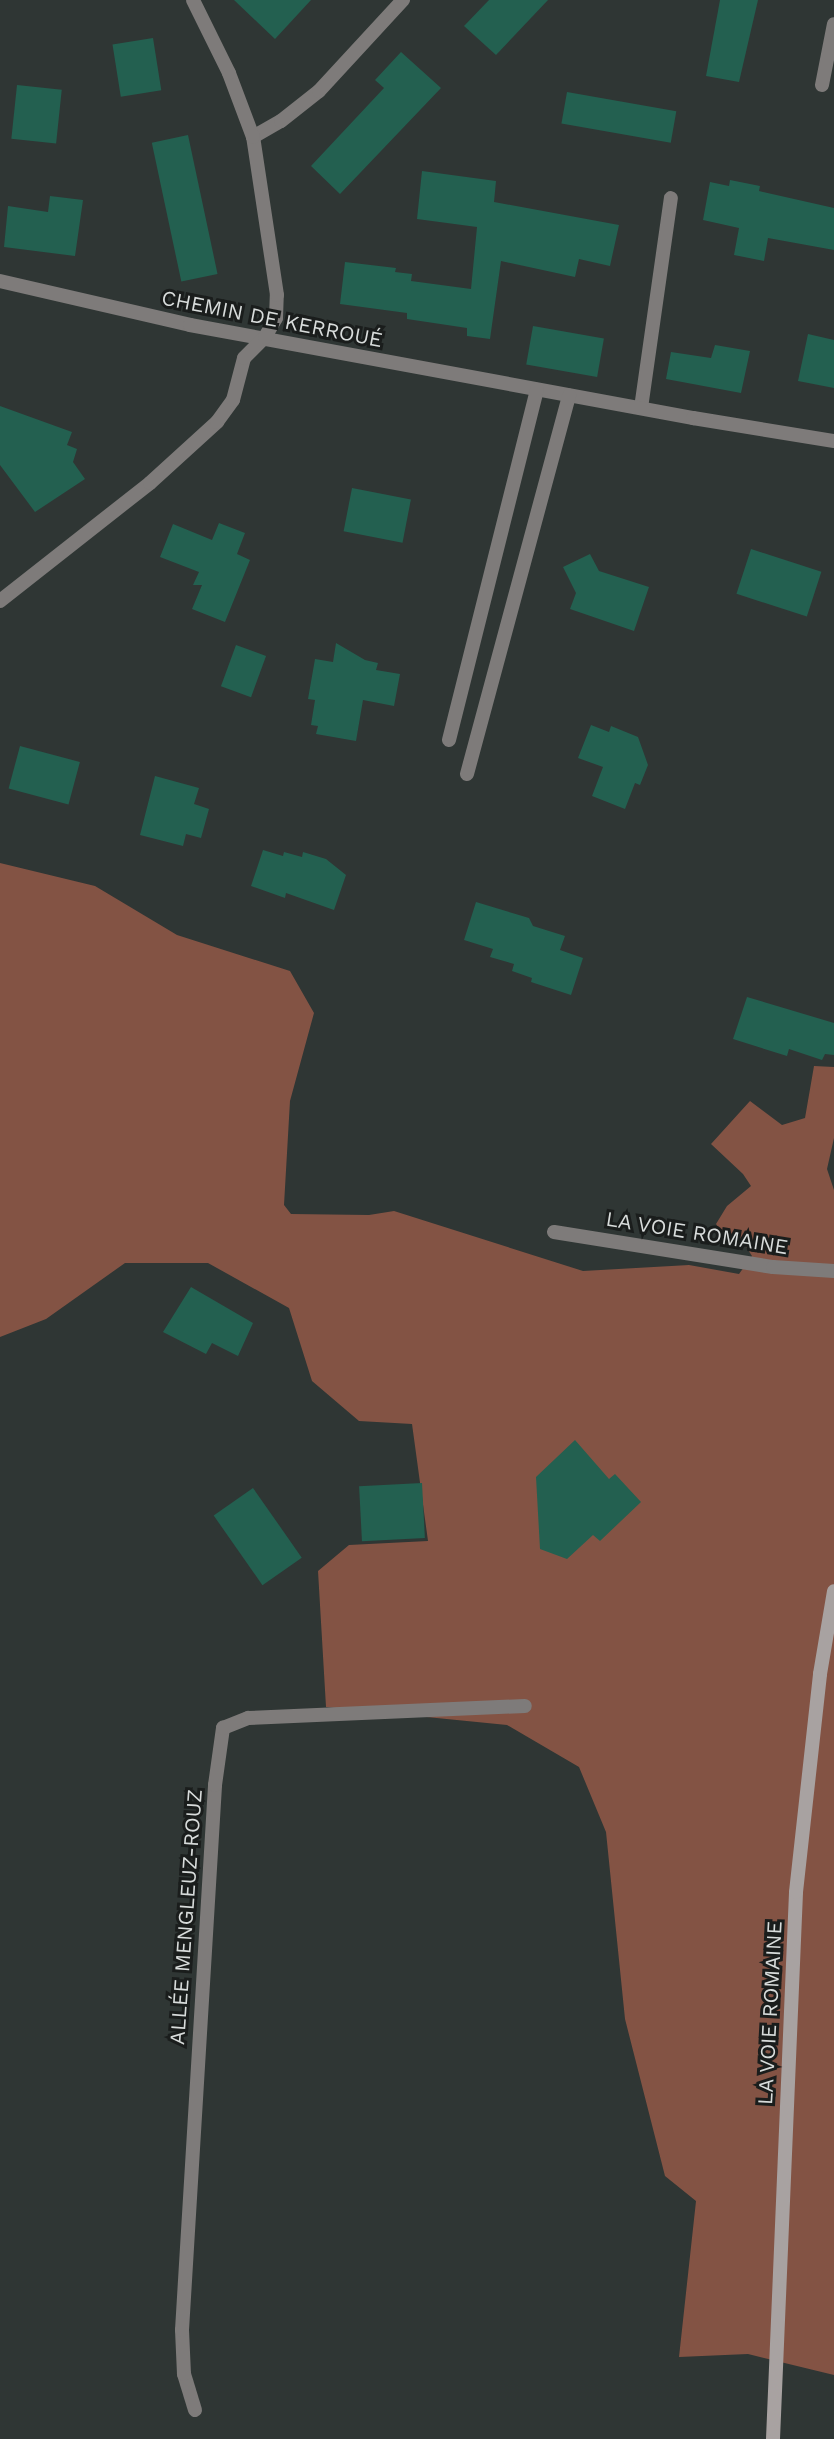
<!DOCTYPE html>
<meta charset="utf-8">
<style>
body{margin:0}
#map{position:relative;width:834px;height:2439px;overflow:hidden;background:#2f3634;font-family:"Work Sans",sans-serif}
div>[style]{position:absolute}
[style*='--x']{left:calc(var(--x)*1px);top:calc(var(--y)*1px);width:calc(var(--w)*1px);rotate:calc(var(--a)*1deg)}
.forest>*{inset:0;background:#835344}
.building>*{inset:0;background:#236050;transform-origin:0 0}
.lane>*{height:14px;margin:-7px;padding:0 7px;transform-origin:7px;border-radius:7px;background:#7e7b7a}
.street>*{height:14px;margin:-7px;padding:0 7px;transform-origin:7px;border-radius:7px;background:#7e7b7a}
.secondary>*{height:14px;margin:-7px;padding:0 7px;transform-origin:7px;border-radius:7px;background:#a8a2a1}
span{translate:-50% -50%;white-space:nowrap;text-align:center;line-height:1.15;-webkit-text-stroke:6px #1a1d1c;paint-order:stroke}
.street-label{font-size:21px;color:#d8dcdb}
</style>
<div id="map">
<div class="forest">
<div style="clip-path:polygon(0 863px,95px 886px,177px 935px,290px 971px,314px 1013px,290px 1101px,284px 1205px,291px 1214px,369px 1215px,394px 1211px,583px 1271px,689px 1265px,739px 1274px,752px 1256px,743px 1242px,723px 1234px,716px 1224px,727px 1206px,751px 1186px,743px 1174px,711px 1144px,750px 1101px,782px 1125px,805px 1118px,814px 1066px,834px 1067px,834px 1138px,827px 1169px,834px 1190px,834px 2375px,748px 2354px,679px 2357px,696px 2201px,665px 2176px,625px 2019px,606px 1832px,579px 1767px,507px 1725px,326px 1707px,318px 1571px,349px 1545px,428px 1541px,412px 1424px,359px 1421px,312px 1381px,289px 1308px,208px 1263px,125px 1263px,46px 1319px,0 1337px)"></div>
</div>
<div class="building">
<div style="clip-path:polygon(234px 0,311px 0,275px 39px)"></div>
<div style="clip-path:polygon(489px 0,548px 0,496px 55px,464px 26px)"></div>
<div style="clip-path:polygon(720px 0,758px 0,739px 82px,706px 76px)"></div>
<div style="left:153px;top:38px;width:53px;height:41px;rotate:81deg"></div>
<div style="clip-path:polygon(401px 52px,441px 88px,340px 194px,311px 166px,384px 88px,375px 80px)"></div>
<div style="left:17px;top:85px;width:45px;height:54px;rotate:6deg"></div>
<div style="left:567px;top:92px;width:111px;height:32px;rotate:10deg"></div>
<div style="left:188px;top:135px;width:142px;height:37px;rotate:78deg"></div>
<div style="clip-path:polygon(422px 171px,496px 181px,494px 202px,619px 225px,610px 266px,579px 259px,575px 277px,501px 261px,490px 339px,467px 336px,467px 328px,407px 319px,407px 313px,340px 304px,345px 262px,396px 268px,395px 272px,412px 274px,411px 281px,471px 289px,477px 227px,417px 219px)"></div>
<div style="clip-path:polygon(730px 180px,760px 186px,759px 191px,834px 208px,834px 250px,768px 238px,764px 261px,734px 255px,739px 228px,703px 220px,710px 182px,729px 186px)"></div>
<div style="clip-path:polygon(50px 196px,83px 200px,75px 256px,4px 247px,8px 206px,48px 212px)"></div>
<div style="left:533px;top:326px;width:72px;height:39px;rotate:10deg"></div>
<div style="clip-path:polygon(808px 334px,834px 340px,834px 388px,798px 381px)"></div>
<div style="clip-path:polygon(715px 345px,750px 351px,741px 393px,666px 379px,671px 352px,711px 358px)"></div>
<div style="clip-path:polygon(0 406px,72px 432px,67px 445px,77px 449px,73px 462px,85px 479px,35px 512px,0 465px)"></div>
<div style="left:352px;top:488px;width:60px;height:44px;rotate:11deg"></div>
<div style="clip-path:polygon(219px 523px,245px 533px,237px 554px,250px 560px,225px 622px,192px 609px,202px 585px,193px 585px,199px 572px,160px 557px,173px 524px,212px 540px)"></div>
<div style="left:751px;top:549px;width:74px;height:47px;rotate:18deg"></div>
<div style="clip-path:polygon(590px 554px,599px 571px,649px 587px,634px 631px,570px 609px,576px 593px,563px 567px)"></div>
<div style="clip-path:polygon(336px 643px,365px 660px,378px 663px,376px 670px,400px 674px,394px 706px,363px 700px,356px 741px,316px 734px,318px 726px,311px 725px,315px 700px,308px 699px,315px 659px,333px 662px)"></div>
<div style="left:236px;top:645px;width:32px;height:44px;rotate:20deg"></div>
<div style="clip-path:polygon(591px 725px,609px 732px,611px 726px,638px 737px,648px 765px,640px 785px,635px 783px,625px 809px,592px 796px,603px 767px,578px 758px)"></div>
<div style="left:20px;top:746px;width:62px;height:44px;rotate:15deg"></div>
<div style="clip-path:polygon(155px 776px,199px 788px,194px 804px,209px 809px,201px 838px,186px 834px,183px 846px,140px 835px)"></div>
<div style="clip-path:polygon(263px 850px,283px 856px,284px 852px,302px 857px,303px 852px,326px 859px,346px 875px,334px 910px,286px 893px,285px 898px,251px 886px)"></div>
<div style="clip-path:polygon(476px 902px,529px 918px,533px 926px,565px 936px,560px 950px,583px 958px,571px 995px,531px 982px,532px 978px,512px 971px,514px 964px,490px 957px,493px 949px,464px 940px)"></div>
<div style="clip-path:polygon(747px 997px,834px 1023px,834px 1055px,825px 1054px,822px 1060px,789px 1049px,787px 1056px,733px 1039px)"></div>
<div style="clip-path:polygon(191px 1287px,253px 1323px,238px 1356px,212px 1343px,206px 1354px,163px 1332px)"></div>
<div style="clip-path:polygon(575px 1440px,609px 1479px,615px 1474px,641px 1502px,600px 1541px,593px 1535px,567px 1559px,540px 1549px,536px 1477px)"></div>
<div style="left:422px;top:1483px;width:55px;height:63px;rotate:87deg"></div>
<div style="left:253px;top:1488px;width:85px;height:48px;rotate:55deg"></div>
</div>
<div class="lane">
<div style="--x:641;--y:408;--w:212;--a:-81.9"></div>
</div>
<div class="street">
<div style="--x:822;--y:85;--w:62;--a:-78.9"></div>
<div style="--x:253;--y:137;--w:32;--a:-30"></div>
<div style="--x:281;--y:121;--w:48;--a:-38.3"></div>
<div style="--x:319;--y:91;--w:124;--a:-47.3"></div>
<div style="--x:0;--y:281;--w:195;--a:13"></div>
<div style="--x:190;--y:325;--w:512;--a:10.48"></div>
<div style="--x:693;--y:418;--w:143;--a:9.3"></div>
<div style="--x:0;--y:601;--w:191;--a:-38.2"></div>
<div style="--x:150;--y:483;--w:91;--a:-42.3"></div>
<div style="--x:217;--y:422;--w:27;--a:-54"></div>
<div style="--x:233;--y:400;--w:43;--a:-75.3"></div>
<div style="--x:244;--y:358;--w:30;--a:-45"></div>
<div style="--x:265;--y:337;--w:22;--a:-60"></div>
<div style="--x:276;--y:318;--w:23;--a:-88"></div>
<div style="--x:277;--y:295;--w:160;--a:-98.6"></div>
<div style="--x:253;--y:137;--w:68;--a:-110.6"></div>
<div style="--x:229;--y:73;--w:81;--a:-116.3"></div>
<div style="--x:449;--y:740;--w:361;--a:-75.9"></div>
<div style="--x:467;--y:774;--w:392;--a:-74.9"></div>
<div style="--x:554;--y:1232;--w:222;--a:9.1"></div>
<div style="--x:773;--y:1267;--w:61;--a:3.8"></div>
<div style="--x:195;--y:2410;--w:38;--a:-107"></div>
<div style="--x:184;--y:2374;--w:44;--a:-92.6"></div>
<div style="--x:182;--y:2330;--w:546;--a:-86.53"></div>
<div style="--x:215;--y:1785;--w:58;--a:-82"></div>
<div style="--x:223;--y:1728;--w:27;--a:-22"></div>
<div style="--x:248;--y:1718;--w:277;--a:-2.5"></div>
</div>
<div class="secondary">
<div style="--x:773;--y:2439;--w:547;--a:-87.59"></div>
<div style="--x:796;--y:1892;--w:219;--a:-83.7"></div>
<div style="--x:820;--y:1674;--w:84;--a:-80.4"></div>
</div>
<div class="street-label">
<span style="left:272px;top:319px;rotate:11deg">CHEMIN DE KERROUÉ</span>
<span style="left:697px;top:1233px;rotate:9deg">LA VOIE ROMAINE</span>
<span style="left:186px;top:1917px;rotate:-86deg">ALLÉE MENGLEUZ-ROUZ</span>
<span style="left:770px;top:2013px;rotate:-87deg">LA VOIE ROMAINE</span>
</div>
</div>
